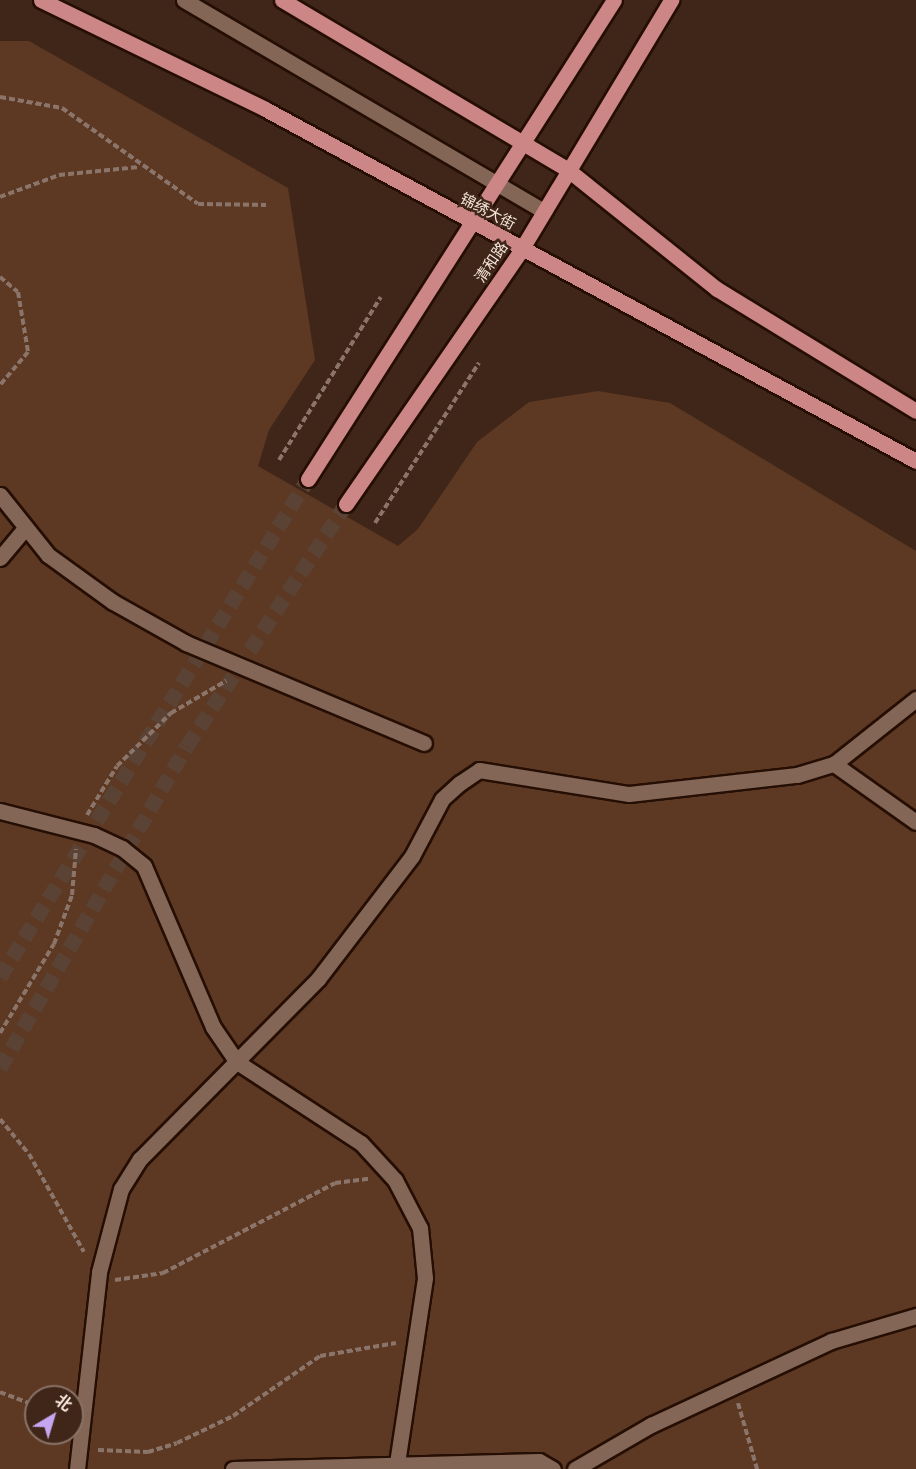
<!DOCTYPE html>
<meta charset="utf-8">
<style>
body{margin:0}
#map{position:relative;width:916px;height:1469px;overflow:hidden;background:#3f2618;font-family:"IBM Plex Sans","Noto Sans SC",sans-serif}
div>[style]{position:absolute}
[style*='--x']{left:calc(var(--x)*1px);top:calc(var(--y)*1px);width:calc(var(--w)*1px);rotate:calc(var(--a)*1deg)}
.green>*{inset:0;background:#5d3823}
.major-tunnel>*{height:15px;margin-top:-7.5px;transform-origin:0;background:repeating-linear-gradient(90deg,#5a4335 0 15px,transparent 0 23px)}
.path>*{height:4px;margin-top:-2px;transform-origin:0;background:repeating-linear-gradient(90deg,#8b756a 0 6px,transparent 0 9px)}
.roads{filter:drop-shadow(2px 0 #250e03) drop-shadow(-2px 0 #250e03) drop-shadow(0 2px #250e03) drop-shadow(0 -2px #250e03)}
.minor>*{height:15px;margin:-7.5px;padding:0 7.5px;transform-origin:7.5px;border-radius:7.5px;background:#836656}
.major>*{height:15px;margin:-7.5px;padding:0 7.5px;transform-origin:7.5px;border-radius:7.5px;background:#cc8686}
span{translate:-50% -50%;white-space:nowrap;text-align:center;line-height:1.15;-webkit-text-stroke:5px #3f2618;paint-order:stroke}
.street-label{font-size:15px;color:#f6e5dc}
.north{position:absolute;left:24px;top:1385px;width:60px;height:60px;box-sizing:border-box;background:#3f2618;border:2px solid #887266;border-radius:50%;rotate:38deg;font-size:16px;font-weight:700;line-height:24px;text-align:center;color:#f6e5dc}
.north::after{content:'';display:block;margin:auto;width:21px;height:27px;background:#c6a6f0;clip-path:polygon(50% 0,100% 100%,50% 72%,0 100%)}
</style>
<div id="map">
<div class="green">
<div style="clip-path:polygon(evenodd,0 41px,29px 41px,288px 188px,315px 360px,269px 430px,258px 466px,398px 546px,418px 529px,477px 442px,529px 402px,598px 391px,670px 403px,916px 551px,916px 1469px,0 1469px,0 41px,36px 1397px,72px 1397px,72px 1433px,36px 1433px,36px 1397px)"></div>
</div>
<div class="major-tunnel">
<div style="--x:0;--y:977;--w:586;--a:-58.26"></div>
<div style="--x:0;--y:1068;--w:372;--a:-59.9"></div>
<div style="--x:187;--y:746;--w:290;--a:-56.7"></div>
</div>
<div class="path">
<div style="--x:0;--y:97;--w:63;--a:10.1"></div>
<div style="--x:62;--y:108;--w:166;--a:35.2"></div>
<div style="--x:198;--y:204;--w:68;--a:0.8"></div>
<div style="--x:0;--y:197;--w:63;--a:-20.4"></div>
<div style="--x:59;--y:175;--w:80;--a:-5.7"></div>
<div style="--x:0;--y:277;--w:23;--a:40"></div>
<div style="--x:18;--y:292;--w:61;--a:80.5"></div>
<div style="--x:28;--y:352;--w:43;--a:130.3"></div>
<div style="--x:279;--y:460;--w:192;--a:-58"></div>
<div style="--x:375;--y:523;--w:191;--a:-57"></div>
<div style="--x:87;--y:815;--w:57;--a:-58.5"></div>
<div style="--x:117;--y:766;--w:76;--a:-44.5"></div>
<div style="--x:171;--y:713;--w:64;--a:-30.2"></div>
<div style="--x:0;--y:1033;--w:104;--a:-58.8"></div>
<div style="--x:54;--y:944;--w:52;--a:-69.8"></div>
<div style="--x:72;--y:895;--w:46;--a:-85"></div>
<div style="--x:0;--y:1119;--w:45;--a:50.4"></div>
<div style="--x:29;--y:1154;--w:112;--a:60.7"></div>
<div style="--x:115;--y:1280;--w:49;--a:-8.3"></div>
<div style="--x:163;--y:1273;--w:194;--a:-27.6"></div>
<div style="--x:335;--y:1183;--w:34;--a:-7"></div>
<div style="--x:0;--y:1392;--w:39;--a:21"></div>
<div style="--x:738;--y:1403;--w:69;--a:73.9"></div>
<div style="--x:98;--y:1450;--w:50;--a:2.3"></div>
<div style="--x:148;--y:1452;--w:30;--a:-17"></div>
<div style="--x:177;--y:1443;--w:62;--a:-25.7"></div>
<div style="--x:233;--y:1416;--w:106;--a:-34.6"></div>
<div style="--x:320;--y:1356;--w:77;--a:-9.7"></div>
</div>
<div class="roads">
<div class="minor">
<div style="--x:184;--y:0;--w:416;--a:30.4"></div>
<div style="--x:0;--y:495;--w:77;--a:51.3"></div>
<div style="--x:48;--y:555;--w:80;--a:35.9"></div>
<div style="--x:113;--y:602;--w:84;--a:29.3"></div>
<div style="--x:186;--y:643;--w:258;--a:22.8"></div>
<div style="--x:0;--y:558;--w:38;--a:-50"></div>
<div style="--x:834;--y:764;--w:100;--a:35.3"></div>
<div style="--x:0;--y:811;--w:97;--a:14.3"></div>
<div style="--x:94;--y:835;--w:31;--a:25"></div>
<div style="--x:122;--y:848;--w:28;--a:39"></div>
<div style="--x:144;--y:866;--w:175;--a:66.8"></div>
<div style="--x:213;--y:1027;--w:42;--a:55.6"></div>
<div style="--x:237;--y:1062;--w:148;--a:33.2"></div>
<div style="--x:361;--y:1143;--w:50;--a:47.4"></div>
<div style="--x:395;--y:1180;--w:54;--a:62.5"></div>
<div style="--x:420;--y:1228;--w:50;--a:84.3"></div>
<div style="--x:425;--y:1278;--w:187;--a:98.6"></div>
<div style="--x:77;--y:1469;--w:198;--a:-83.6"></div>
<div style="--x:99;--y:1272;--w:86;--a:-75.2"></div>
<div style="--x:121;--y:1189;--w:36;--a:-58"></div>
<div style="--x:140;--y:1159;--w:253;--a:-45.3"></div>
<div style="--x:318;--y:979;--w:155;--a:-52.6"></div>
<div style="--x:412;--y:856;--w:64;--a:-62.2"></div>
<div style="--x:442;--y:799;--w:24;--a:-42"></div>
<div style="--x:460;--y:783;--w:23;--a:-34"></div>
<div style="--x:479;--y:770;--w:152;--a:9.1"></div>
<div style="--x:629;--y:794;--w:169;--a:-6.5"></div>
<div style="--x:797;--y:775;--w:39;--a:-17"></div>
<div style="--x:834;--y:764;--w:105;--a:-38.4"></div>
<div style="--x:233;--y:1469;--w:306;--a:-1.5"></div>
<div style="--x:539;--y:1461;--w:16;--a:30"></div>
<div style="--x:575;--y:1469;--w:88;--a:-30.1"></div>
<div style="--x:651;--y:1425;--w:199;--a:-25"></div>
<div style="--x:831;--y:1341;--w:89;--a:-16.4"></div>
</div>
<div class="major">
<div style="--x:41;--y:0;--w:249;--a:25.9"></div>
<div style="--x:265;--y:109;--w:740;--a:28.4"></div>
<div style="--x:282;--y:0;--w:331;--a:30.7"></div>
<div style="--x:567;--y:169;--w:192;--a:38.7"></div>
<div style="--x:717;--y:289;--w:233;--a:31.5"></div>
<div style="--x:308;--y:479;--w:568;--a:-57.43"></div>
<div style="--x:346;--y:504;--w:308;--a:-55.4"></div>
<div style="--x:521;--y:250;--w:292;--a:-59"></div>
</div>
</div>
<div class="street-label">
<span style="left:488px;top:211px;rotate:28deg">锦绣大街</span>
<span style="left:491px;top:262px;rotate:-56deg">清和路</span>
</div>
<div class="north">北</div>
</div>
